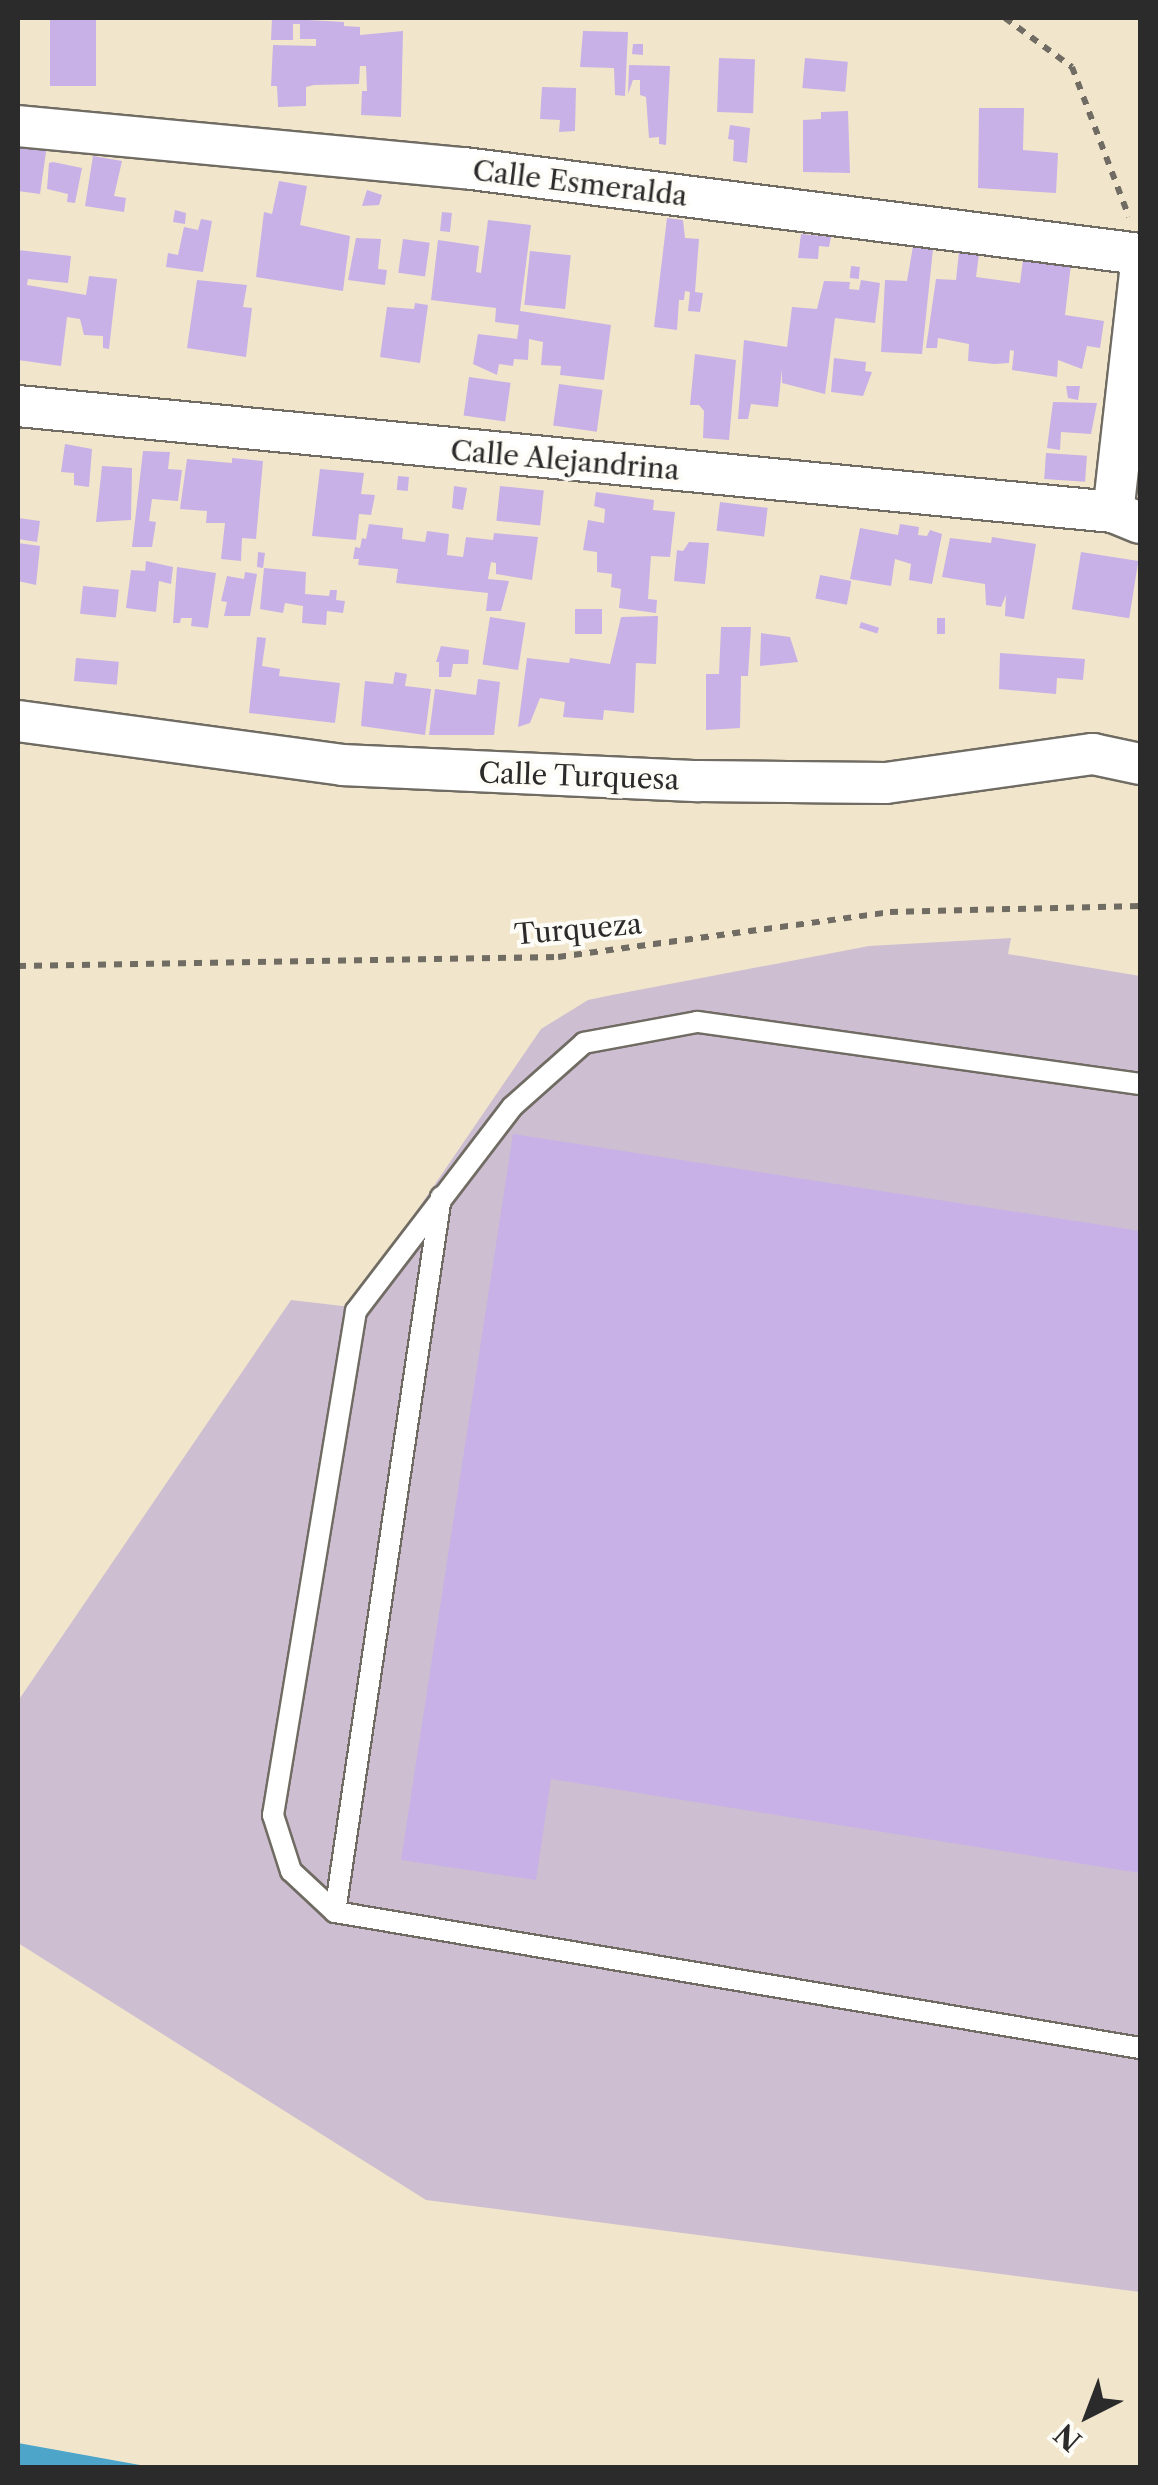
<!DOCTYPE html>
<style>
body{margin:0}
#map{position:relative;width:1158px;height:2485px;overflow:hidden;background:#f1e6cb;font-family:"Libre Caslon Text",serif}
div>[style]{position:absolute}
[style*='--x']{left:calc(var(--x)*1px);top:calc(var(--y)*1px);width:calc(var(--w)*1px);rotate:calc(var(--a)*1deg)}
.industrial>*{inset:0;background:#cebed2}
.water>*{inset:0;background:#4da5ca}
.building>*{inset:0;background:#c7b1e6;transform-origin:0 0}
.path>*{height:6px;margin-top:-3px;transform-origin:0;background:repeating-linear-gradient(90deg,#706c63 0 8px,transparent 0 16px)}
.roads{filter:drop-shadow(2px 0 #706c63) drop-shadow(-2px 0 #706c63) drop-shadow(0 2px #706c63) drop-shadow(0 -2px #706c63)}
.lane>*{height:20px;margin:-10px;padding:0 10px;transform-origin:10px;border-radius:10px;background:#fff}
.street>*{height:40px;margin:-20px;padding:0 20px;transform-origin:20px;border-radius:20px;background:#fff}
span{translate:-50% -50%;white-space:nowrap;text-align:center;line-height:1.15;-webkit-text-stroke:8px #fdfcf7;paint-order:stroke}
.street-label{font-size:28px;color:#2b2b2b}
.frame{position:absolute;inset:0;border:20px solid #2b2b2b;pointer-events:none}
.north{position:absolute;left:1038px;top:2365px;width:100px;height:100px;-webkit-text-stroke:8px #fdfcf7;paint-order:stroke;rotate:222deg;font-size:28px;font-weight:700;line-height:40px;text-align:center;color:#2b2b2b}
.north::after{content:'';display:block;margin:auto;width:35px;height:45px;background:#2b2b2b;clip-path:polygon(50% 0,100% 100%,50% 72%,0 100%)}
</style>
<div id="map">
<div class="industrial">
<div style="clip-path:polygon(1011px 938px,1008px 954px,1140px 976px,1140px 2292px,426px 2200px,18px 1943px,18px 1701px,291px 1300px,351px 1307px,541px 1029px,588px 1000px,612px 995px,869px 946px)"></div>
</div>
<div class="water">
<div style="clip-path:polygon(18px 2443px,151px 2467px,18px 2467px)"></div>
</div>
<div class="building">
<div style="left:50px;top:18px;width:46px;height:68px"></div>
<div style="clip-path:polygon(272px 18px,344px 22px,344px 26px,360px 27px,360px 35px,403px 31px,401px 117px,361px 115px,362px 91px,367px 91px,366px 66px,360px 66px,359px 84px,314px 85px,306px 87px,306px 106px,278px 107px,277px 86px,271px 86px,273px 45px,316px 46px,316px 39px,300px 39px,300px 24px,293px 24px,293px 40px,271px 40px)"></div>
<div style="clip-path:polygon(583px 31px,628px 32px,625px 96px,615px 95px,614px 68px,580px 67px)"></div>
<div style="clip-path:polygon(633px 44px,643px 44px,643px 55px,632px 54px)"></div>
<div style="left:719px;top:58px;width:36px;height:54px;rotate:2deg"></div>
<div style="left:805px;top:58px;width:43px;height:30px;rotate:5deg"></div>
<div style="clip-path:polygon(629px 65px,670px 66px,666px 145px,659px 144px,659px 137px,649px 138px,646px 97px,640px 95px,640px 80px,633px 80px,628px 94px)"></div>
<div style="clip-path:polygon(542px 87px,576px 88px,575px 131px,559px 132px,560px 120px,540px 119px)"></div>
<div style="clip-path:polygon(979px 108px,1024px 108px,1023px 150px,1058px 153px,1056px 193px,978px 188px)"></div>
<div style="clip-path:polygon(848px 111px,850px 173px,803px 172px,803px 120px,821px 119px,821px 112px)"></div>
<div style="clip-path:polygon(730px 125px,750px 128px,747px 163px,733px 161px,734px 140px,728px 139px)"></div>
<div style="clip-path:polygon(18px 141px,47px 145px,40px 194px,18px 191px)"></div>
<div style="clip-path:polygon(93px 156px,122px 161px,114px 196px,126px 198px,124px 212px,85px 206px)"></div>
<div style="clip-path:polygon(53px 162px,82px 168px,75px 203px,67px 202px,68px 194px,47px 189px,49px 163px)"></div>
<div style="clip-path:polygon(279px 181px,307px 186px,300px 225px,350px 236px,343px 291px,256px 277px,264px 212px,272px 214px)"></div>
<div style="clip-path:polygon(367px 190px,382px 195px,379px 205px,362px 206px)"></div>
<div style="clip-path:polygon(175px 210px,186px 213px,185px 224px,173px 222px)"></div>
<div style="left:442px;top:212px;width:10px;height:19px;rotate:6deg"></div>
<div style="clip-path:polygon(667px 218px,683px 220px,685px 238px,699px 239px,695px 292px,703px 293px,700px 312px,688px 311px,690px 292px,685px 291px,684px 300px,679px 300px,677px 330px,654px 327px)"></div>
<div style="clip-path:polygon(201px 219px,212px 221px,203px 272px,166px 267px,168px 253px,178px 255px,184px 227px,198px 230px)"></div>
<div style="clip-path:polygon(488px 220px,531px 225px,520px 311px,611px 325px,604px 380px,560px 375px,561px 366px,541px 365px,543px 342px,529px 339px,528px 360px,514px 359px,513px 366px,499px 364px,497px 375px,473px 364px,478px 334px,517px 339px,519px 325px,495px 322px,496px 308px,431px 300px,438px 240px,479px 246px,476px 272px,481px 273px)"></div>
<div style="clip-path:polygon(801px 234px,831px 237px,829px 247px,819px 246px,818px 259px,798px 258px)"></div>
<div style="clip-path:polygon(356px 238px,381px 239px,378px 269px,387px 270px,385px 285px,348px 280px)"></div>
<div style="left:403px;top:239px;width:27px;height:34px;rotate:8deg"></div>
<div style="clip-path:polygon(913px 246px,933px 249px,922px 354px,881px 352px,885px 280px,907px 281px)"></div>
<div style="clip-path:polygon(18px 250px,71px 256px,68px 283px,28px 279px,27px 285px,86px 295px,89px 276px,117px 279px,109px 349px,103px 348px,103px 336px,84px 335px,80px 319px,67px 317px,61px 366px,18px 360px)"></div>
<div style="left:530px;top:251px;width:41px;height:54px;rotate:6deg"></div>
<div style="clip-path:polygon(959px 252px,979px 254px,976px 277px,1020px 283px,1023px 260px,1071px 264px,1065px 315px,1104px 321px,1100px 348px,1087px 346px,1082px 369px,1058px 360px,1057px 377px,1012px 370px,1014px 351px,1010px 350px,1009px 363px,994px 364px,968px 361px,969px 344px,938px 338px,937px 348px,926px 348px,936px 279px,956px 280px)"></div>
<div style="left:851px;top:266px;width:9px;height:12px;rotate:6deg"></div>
<div style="clip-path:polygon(197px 280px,247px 285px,243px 307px,252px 308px,246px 357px,187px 348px)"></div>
<div style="clip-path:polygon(861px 280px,880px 283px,875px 323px,835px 318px,825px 394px,782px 383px,782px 369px,778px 407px,751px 404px,748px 419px,738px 419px,744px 340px,787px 347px,792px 307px,817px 309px,824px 281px,850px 282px,849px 289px,859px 290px)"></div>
<div style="clip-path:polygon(415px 303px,428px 305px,420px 363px,380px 357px,387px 307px,414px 309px)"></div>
<div style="clip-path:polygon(695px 354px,736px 360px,729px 440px,703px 438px,704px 411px,699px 405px,690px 405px)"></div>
<div style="clip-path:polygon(834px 358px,866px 362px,865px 371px,872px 372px,863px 396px,831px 392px)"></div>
<div style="left:469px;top:377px;width:42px;height:39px;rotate:8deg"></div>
<div style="left:559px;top:384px;width:44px;height:42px;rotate:8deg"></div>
<div style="clip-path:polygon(1066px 386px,1080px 386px,1078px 400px,1068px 398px)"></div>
<div style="clip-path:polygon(1053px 402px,1097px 403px,1091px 434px,1061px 432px,1060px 450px,1047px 448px)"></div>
<div style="clip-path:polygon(65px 444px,92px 449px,89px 487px,74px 485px,74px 473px,61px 472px)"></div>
<div style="clip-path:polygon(143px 451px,170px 452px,168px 469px,182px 470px,178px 501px,152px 499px,149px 521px,156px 522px,152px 547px,132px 547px)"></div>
<div style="left:1046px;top:453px;width:41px;height:26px;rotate:4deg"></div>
<div style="clip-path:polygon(232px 458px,263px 461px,256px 539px,242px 538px,241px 561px,221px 559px,225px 523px,206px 523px,207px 511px,180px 509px,187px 459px,232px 463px)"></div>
<div style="clip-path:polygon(102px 466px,132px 468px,131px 520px,96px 522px)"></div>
<div style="clip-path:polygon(320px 469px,364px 473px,361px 494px,375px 495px,371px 515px,359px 514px,356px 540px,312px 536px)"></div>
<div style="left:398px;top:476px;width:11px;height:14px;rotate:5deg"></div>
<div style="clip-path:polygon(454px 486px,467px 488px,463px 510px,452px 508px)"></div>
<div style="left:500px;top:486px;width:44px;height:35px;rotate:6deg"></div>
<div style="clip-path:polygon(596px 492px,654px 500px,653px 510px,675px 512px,670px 557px,651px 556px,648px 599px,657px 600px,656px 613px,619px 608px,621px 589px,611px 587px,612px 574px,597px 572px,597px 552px,583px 550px,588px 520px,604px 523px,605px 509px,594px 506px)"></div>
<div style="left:720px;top:502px;width:48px;height:29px;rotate:7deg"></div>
<div style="clip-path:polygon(18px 518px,40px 521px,37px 542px,18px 539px)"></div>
<div style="clip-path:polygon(369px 524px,403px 528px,402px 539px,425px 542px,427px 531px,449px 534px,447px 555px,463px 557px,466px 537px,493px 540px,494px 533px,538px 537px,532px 580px,496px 574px,496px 563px,491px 562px,488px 579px,509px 581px,501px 611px,486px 611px,488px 593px,396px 583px,398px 569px,358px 565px,359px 559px,353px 559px,355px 547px,360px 548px,362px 538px,366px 539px)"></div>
<div style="clip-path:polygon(900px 524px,919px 527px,918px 535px,927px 536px,930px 530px,942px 534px,932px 584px,909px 580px,911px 564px,895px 559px,891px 586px,850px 579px,860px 528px,898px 535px)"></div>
<div style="clip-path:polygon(992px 537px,1036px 544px,1024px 619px,1005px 616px,1006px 595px,1001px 607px,986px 605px,985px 584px,942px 577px,950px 538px,991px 543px)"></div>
<div style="clip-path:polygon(689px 542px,709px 543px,705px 584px,674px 581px,677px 550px,683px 551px)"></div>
<div style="clip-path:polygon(18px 543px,40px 546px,36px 585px,18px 581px)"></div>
<div style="clip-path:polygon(258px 552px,265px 553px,263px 568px,257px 567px)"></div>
<div style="left:1081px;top:552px;width:58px;height:58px;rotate:9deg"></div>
<div style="clip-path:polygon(146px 561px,173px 567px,171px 584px,159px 581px,156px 612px,126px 608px,131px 570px,145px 571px)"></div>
<div style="clip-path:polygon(177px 567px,216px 573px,208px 628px,191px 626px,192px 618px,181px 618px,180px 623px,173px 623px)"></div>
<div style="clip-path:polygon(264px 568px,306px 572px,305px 594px,329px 596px,330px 590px,337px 590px,336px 600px,345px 601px,343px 613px,327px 611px,326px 625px,302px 623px,303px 606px,285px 603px,283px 613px,260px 609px)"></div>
<div style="clip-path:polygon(245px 572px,257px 574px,250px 616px,224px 616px,227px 602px,221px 601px,227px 576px,244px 579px)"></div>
<div style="left:820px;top:575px;width:32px;height:24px;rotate:11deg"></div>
<div style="left:83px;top:586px;width:36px;height:28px;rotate:6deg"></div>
<div style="left:575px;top:609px;width:27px;height:25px"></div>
<div style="clip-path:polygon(658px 616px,656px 664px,636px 663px,634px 713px,604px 710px,603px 720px,563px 717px,565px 702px,540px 698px,530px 723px,518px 727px,527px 658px,569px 663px,570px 658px,610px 664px,621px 617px)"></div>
<div style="left:490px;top:617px;width:36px;height:48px;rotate:9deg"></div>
<div style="left:937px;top:618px;width:8px;height:16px"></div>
<div style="left:861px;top:622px;width:19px;height:6px;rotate:18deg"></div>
<div style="clip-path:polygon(721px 627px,751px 627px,748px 676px,741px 676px,740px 728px,706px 730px,706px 674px,719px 674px)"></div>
<div style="clip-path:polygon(761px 633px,790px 637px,798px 662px,760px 666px)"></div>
<div style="clip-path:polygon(257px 637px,266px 638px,262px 666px,280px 669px,279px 676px,340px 683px,335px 723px,249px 713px)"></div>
<div style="clip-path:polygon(441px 646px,469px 650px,468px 664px,453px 664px,451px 677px,439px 677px,439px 662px,436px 662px)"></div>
<div style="clip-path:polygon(1000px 653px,1085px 659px,1083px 680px,1057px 678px,1056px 694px,999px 689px)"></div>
<div style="left:76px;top:658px;width:43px;height:23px;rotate:5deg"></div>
<div style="clip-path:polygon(395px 672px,407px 674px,405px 686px,431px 689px,425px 735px,361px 726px,365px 681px,393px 684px)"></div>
<div style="clip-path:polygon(478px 679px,500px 682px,494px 735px,429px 735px,435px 689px,476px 695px)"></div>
<div style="clip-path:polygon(513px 1134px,1140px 1231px,1140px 1873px,551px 1779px,536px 1880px,401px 1860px)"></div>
</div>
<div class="path">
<div style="--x:1005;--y:18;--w:83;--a:36.2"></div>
<div style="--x:1072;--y:67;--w:160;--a:69.2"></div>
<div style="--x:18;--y:966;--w:540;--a:-0.95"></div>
<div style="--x:558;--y:957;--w:335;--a:-7.7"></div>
<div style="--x:890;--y:912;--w:250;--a:-1.4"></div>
</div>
<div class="roads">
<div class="lane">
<div style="--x:1140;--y:1084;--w:447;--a:-172"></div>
<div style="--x:697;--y:1022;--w:115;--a:169.5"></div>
<div style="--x:584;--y:1043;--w:96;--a:138.4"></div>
<div style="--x:512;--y:1107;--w:257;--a:127.4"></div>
<div style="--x:356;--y:1311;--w:511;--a:99.35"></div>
<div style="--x:273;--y:1815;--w:59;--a:72.2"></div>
<div style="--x:291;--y:1871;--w:60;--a:43"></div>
<div style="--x:335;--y:1912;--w:816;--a:9.59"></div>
<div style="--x:335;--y:1912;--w:723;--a:-81.57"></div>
</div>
<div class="street">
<div style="--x:18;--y:126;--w:448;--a:5.4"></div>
<div style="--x:464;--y:168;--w:681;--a:7.25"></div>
<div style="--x:1140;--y:273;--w:241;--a:96.4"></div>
<div style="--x:1113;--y:512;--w:29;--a:22"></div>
<div style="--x:18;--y:406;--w:1100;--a:5.53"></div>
<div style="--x:18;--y:721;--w:327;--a:7.7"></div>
<div style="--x:342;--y:765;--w:357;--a:2.6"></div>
<div style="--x:699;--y:781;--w:187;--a:0.6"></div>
<div style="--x:886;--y:783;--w:209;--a:-8"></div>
<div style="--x:1093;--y:754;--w:48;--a:12"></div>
</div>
</div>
<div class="street-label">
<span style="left:580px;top:183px;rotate:7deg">Calle Esmeralda</span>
<span style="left:565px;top:460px;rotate:5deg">Calle Alejandrina</span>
<span style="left:579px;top:776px;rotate:2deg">Calle Turquesa</span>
<span style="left:578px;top:929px;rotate:-5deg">Turqueza</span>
</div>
<div class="frame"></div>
<div class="north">N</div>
</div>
